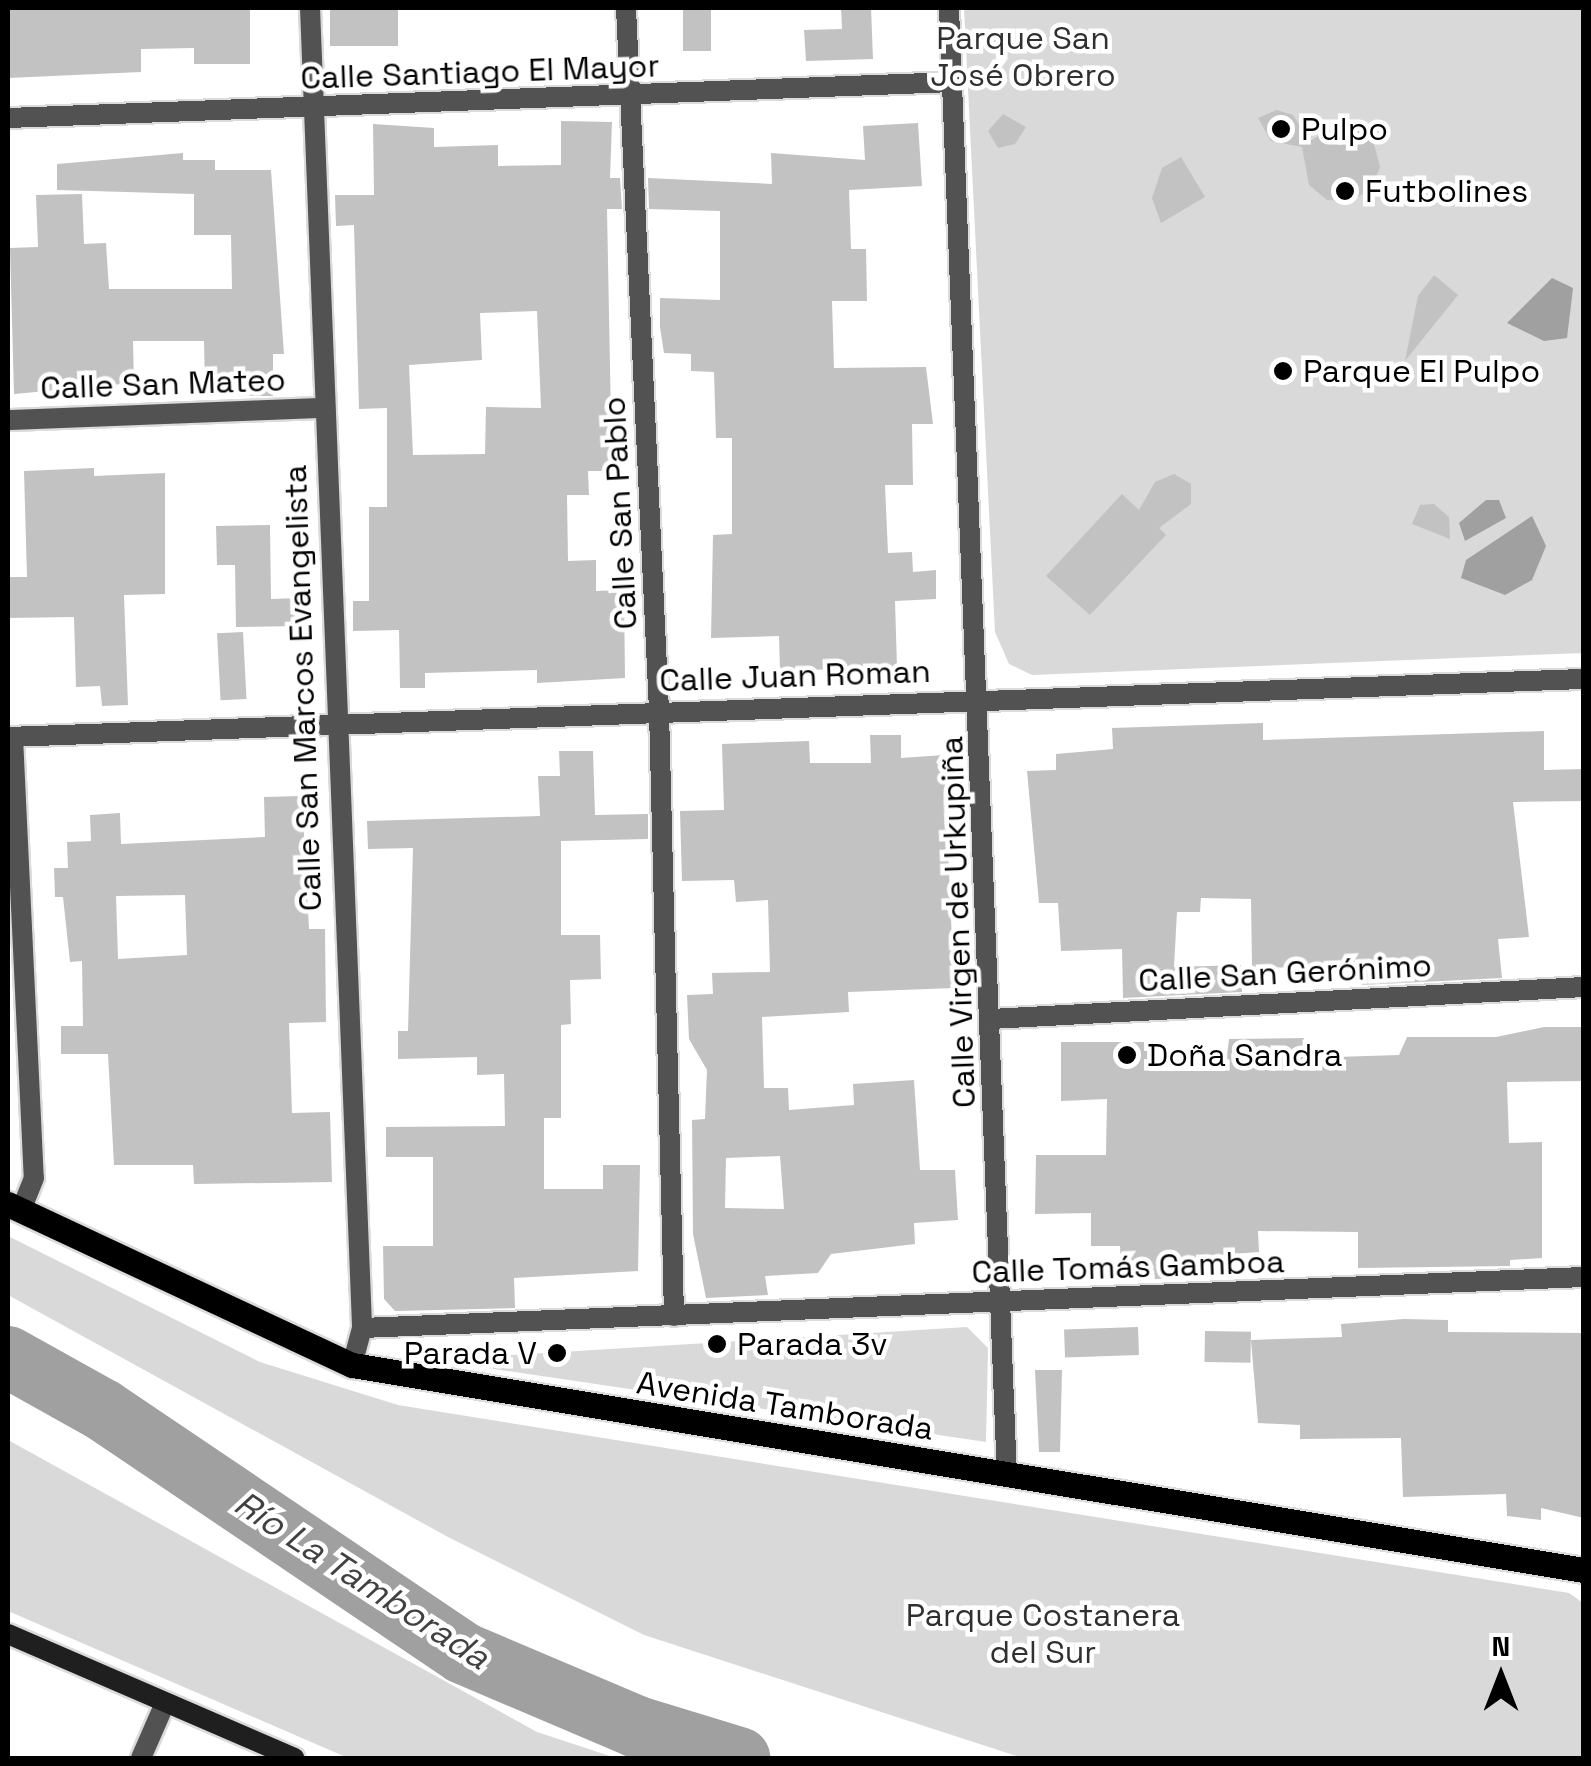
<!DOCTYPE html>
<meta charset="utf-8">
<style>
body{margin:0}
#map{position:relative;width:1591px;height:1766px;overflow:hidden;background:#fff;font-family:"Space Grotesk",sans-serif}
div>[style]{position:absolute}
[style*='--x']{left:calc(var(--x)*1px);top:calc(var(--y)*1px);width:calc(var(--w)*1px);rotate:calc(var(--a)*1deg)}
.green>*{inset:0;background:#d9d9d9}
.water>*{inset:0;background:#a0a0a0}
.river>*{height:62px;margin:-31px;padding:0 31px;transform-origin:31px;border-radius:31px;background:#a0a0a0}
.building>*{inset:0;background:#c2c2c2;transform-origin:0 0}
.roads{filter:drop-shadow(2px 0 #dbdbdb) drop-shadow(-2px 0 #dbdbdb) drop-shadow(0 2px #dbdbdb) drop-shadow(0 -2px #dbdbdb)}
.street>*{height:20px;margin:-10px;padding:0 10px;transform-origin:10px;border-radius:10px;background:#525252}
.secondary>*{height:20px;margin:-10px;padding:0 10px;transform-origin:10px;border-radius:10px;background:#1f1f1f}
.primary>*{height:25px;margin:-12.5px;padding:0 12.5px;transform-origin:12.5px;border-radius:12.5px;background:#000}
.dots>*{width:28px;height:28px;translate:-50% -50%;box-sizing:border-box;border:5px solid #fff;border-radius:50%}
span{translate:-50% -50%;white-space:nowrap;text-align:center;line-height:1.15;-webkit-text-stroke:9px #fff;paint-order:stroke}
.park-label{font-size:32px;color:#303030}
.street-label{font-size:32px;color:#000}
.poi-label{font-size:32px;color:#000}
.left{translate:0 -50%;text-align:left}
.right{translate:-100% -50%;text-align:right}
.water-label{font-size:35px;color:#414141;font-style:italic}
.frame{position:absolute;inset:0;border:10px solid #000;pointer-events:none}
.north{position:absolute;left:1451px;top:1626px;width:100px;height:100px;-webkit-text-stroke:8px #fff;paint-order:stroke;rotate:0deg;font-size:28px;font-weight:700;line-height:40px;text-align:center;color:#000}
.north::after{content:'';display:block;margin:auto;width:35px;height:45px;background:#000;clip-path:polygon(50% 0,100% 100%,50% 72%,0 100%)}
</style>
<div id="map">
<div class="green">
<div style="clip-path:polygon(964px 8px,1583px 8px,1583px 653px,1032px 675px,1009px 664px,995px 632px)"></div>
<div style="clip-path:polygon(8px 1236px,260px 1362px,398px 1405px,1569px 1593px,1583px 1603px,1583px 1758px,1023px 1758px,644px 1635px,448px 1537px,8px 1295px)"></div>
<div style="clip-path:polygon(967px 1327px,988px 1348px,986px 1442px,433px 1360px)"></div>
<div style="clip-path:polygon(8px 1440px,537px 1732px,616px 1758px,348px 1758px,8px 1611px)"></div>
</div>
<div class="water">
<div style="clip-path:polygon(1552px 278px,1573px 288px,1567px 338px,1544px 341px,1507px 323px)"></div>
<div style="clip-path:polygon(1486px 500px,1499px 500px,1506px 518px,1465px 541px,1459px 523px)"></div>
<div style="clip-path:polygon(1532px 516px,1546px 546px,1532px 580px,1505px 595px,1461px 578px,1466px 560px)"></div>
</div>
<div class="river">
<div style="--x:8;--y:1357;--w:109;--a:29.2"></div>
<div style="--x:103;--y:1410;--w:434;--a:34"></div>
<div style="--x:463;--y:1653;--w:189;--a:23"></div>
<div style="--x:637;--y:1727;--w:107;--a:16.9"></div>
</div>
<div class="building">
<div style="clip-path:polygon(8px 8px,250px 8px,250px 64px,194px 64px,194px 48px,141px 49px,141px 72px,8px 78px)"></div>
<div style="left:330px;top:8px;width:68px;height:38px"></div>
<div style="left:683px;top:8px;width:28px;height:43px"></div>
<div style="clip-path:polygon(841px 8px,871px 8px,873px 59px,806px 61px,804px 30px,842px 29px)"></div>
<div style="clip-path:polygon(1277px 110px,1293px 115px,1310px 141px,1332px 128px,1356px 129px,1374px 144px,1380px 167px,1371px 189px,1351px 201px,1327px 200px,1309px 185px,1302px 147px,1271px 141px,1258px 118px)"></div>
<div style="clip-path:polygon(1003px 114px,1026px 127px,1015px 144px,998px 148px,988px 131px)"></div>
<div style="clip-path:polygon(evenodd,561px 121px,612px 122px,610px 178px,620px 178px,622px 209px,607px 209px,612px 471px,588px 471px,589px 495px,567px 495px,568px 561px,596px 560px,596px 591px,624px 590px,625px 678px,537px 683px,537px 670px,425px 673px,425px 688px,400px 688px,399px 630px,353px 631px,353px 601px,369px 601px,369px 507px,387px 507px,387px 408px,359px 409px,354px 225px,336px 226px,335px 195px,374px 195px,373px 124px,434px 128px,434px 147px,498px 145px,498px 166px,561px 165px,561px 121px,537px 311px,541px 408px,486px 407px,485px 454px,413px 455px,409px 365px,482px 360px,480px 313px,537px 311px)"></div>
<div style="clip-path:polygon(918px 123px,922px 186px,849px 190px,851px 249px,866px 249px,867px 301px,832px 301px,834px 368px,926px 367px,933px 424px,912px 424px,913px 485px,885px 485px,888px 553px,912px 552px,913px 572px,936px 570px,936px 599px,895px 601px,897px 667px,780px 671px,779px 636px,711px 638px,713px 535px,732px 534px,732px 438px,716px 438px,714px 372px,691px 371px,691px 354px,664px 353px,660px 327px,660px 298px,720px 300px,720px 211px,649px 209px,648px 178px,772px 184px,771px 153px,865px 160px,863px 126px)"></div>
<div style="clip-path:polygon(183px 153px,183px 160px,215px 160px,215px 170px,271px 170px,284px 354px,273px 354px,273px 396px,213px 396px,205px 389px,204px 341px,133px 341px,134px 383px,14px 394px,10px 248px,38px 247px,36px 195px,82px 194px,84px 244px,106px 243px,109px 289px,232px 289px,231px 235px,194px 235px,194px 194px,57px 190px,57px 164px)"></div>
<div style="clip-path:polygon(1181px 157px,1205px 197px,1161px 223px,1152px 198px,1162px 168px)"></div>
<div style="clip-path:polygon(1434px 275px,1458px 295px,1405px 361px,1418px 296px)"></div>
<div style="clip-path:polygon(94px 468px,94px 476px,165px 473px,165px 594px,124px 595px,128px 705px,102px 706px,100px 686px,76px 687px,74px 617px,8px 618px,8px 577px,27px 577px,24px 471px)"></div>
<div style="clip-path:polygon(1174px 474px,1191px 484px,1191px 504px,1159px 528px,1166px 535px,1090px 615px,1046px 576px,1122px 494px,1139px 510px,1155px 482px)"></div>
<div style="clip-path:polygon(1434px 504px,1449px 517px,1450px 539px,1412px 524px,1420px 505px)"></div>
<div style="clip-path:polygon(270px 525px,271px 599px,300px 598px,301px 626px,236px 627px,235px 565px,217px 565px,216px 526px)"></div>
<div style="left:243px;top:632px;width:67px;height:26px;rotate:87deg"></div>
<div style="clip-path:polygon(1263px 723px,1263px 740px,1544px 731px,1544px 770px,1584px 769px,1584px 801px,1513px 802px,1529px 937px,1498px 939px,1502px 978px,1362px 985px,1362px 969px,1252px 967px,1251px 899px,1201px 898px,1200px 912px,1177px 912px,1174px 967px,1241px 965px,1242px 992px,1123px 998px,1122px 949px,1061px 951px,1058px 903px,1039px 903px,1027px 771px,1056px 770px,1056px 754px,1113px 749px,1112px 728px)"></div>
<div style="clip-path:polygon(evenodd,870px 735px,901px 735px,901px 758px,944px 755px,954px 988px,848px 992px,849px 1012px,762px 1017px,764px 1088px,788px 1088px,789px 1110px,854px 1105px,853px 1084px,914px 1080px,920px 1170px,955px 1170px,958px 1220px,914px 1223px,915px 1244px,831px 1254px,818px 1273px,765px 1276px,768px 1295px,706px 1298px,693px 1234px,692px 1120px,705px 1119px,707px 1070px,689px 1039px,687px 995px,713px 994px,712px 973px,770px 972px,768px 900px,736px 902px,734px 880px,682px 881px,680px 811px,724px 810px,722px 744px,809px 741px,810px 763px,871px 763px,870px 735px,780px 1156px,784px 1209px,725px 1208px,726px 1158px,780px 1156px)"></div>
<div style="clip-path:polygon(559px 751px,593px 751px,595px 815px,648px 814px,648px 839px,561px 841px,561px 935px,600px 935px,601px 979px,570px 980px,571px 1024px,561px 1025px,561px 1118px,544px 1118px,544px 1189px,603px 1189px,603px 1165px,640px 1165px,638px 1271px,514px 1278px,515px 1308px,395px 1311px,384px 1299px,383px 1246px,433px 1246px,433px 1157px,386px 1157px,386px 1127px,505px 1126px,504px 1074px,477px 1075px,477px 1057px,398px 1059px,398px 1031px,408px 1031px,413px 848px,368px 849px,367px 821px,540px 816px,538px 776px,560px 776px)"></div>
<div style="clip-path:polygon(evenodd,302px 796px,309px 929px,325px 929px,326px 1022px,289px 1023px,292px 1113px,330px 1112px,332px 1182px,194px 1184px,193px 1165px,114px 1165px,108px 1054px,61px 1054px,61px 1026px,83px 1026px,82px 961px,70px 962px,63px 897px,55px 897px,54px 868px,68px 868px,67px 842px,91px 841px,90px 815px,120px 813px,121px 844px,265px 837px,264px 797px,302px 796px,185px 895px,187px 955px,118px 959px,116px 896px,185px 895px)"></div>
<div style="clip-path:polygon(1544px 1027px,1584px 1027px,1584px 1081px,1507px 1082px,1509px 1143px,1542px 1142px,1542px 1258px,1510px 1260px,1510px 1266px,1358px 1268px,1358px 1232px,1258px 1231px,1259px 1252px,1205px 1256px,1205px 1277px,1155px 1279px,1154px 1270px,1121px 1270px,1120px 1246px,1091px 1246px,1091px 1213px,1035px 1214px,1036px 1155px,1106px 1155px,1107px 1099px,1061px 1101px,1061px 1042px,1148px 1042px,1149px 1071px,1225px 1071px,1229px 1039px,1304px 1038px,1304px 1058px,1399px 1055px,1407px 1037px,1496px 1037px)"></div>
<div style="clip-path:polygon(1404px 1319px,1448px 1320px,1448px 1332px,1584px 1333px,1584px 1518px,1541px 1508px,1541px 1520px,1507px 1516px,1506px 1494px,1403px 1497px,1401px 1438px,1300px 1439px,1300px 1425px,1258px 1423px,1251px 1340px,1342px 1337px,1341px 1324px)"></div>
<div style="left:1138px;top:1327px;width:28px;height:74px;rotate:88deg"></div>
<div style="left:1205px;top:1331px;width:46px;height:31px;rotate:1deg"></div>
<div style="clip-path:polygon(1035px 1370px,1062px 1370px,1060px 1452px,1039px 1452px)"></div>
</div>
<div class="roads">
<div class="street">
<div style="--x:310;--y:8;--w:1321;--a:87.74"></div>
<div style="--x:362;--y:1328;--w:38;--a:105"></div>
<div style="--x:626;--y:8;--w:703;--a:87.31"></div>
<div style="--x:659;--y:710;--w:606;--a:88.58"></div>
<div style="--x:949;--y:8;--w:1469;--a:87.74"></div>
<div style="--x:8;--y:118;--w:947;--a:-2.18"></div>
<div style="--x:8;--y:420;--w:314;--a:-2.2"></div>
<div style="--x:8;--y:737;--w:1577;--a:-2.11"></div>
<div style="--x:13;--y:737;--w:441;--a:87.3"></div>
<div style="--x:34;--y:1178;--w:35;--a:112"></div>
<div style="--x:991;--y:1019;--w:594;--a:-3.09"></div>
<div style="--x:362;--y:1328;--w:1223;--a:-2.39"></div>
<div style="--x:141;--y:1758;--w:60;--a:-66.4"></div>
</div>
<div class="secondary">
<div style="--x:8;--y:1634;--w:312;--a:23.4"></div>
</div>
<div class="primary">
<div style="--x:8;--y:1204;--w:380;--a:25.1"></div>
<div style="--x:352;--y:1365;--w:1249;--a:9.45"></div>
</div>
</div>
<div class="dots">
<div style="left:1281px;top:129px;background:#000"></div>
<div style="left:1345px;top:191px;background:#000"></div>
<div style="left:1283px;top:371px;background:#000"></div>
<div style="left:1127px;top:1055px;background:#000"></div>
<div style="left:717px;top:1344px;background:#000"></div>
<div style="left:557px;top:1353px;background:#000"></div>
</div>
<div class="park-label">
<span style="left:1023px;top:57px">Parque San<br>José Obrero</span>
<span style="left:1043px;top:1634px">Parque Costanera<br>del Sur</span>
</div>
<div class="street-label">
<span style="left:480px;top:72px;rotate:-2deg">Calle Santiago El Mayor</span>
<span style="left:163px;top:384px;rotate:-2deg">Calle San Mateo</span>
<span style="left:620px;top:513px;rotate:-93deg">Calle San Pablo</span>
<span style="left:795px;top:676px;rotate:-2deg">Calle Juan Roman</span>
<span style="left:303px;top:688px;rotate:-92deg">Calle San Marcos Evangelista</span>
<span style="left:958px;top:922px;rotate:-92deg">Calle Virgen de Urkupiña</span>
<span style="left:1285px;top:973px;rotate:-3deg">Calle San Gerónimo</span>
<span style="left:1128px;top:1267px;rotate:-2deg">Calle Tomás Gamboa</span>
<span style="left:785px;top:1406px;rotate:9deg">Avenida Tamborada</span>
</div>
<div class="poi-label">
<span class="left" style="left:1301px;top:129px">Pulpo</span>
<span class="left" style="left:1365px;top:191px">Futbolines</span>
<span class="left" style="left:1303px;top:371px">Parque El Pulpo</span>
<span class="left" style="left:1147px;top:1055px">Doña Sandra</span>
<span class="left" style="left:737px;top:1344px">Parada 3v</span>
<span class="right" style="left:537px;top:1353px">Parada V</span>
</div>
<div class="water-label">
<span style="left:362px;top:1580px;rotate:33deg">Río La Tamborada</span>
</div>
<div class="frame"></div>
<div class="north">N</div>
</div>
